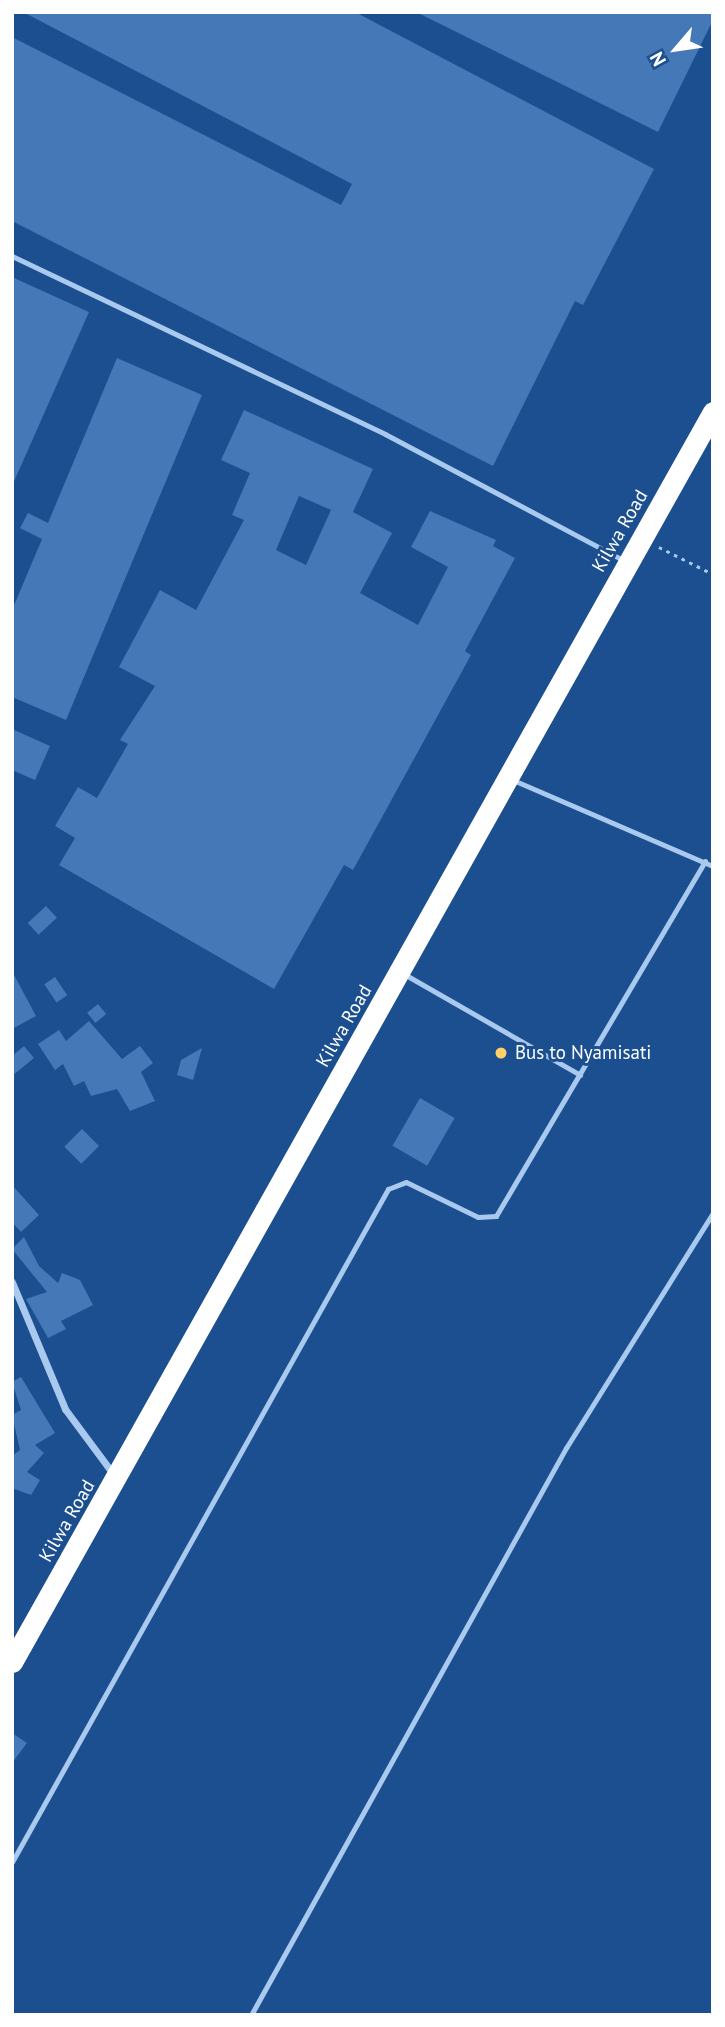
<!DOCTYPE html>
<style>
body{margin:0}
#map{position:relative;width:725px;height:2027px;overflow:hidden;background:#1b4f8f;font-family:"PT Sans",sans-serif}
div>[style]{position:absolute}
[style*='--x']{left:calc(var(--x)*1px);top:calc(var(--y)*1px);width:calc(var(--w)*1px);rotate:calc(var(--a)*1deg)}
.building>*{inset:0;background:#4478b7;transform-origin:0 0}
.path>*{height:2.5px;margin-top:-1.25px;transform-origin:0;background:repeating-linear-gradient(90deg,#a9c9ee 0 3.5px,transparent 0 8.5px)}
.lane>*{height:5px;margin:-2.5px;padding:0 2.5px;transform-origin:2.5px;border-radius:2.5px;background:#a9c9ee}
.street>*{height:7px;margin:-3.5px;padding:0 3.5px;transform-origin:3.5px;border-radius:3.5px;background:#a9c9ee}
.highway>*{height:21px;margin:-10.5px;padding:0 10.5px;transform-origin:10.5px;border-radius:10.5px;background:#fff}
.dots>*{width:19px;height:19px;translate:-50% -50%;box-sizing:border-box;border:4px solid #1b4f8f;border-radius:50%}
span{translate:-50% -50%;white-space:nowrap;text-align:center;line-height:1.15;-webkit-text-stroke:6px #1b4f8f;paint-order:stroke}
.street-label{font-size:19px;color:#fff}
.poi-label{font-size:19px;color:#fff}
.left{translate:0 -50%;text-align:left}
.frame{position:absolute;inset:0;border:14px solid #fff;pointer-events:none}
.north{position:absolute;left:641px;top:14px;width:70px;height:70px;-webkit-text-stroke:5px #1b4f8f;paint-order:stroke;rotate:241deg;font-size:19px;font-weight:700;line-height:28px;text-align:center;color:#fff}
.north::after{content:'';display:block;margin:auto;width:24px;height:32px;background:#fff;clip-path:polygon(50% 0,100% 100%,50% 72%,0 100%)}
</style>
<div id="map">
<div class="building">
<div style="clip-path:polygon(23px 12px,355px 12px,654px 169px,583px 305px,575px 301px,493px 466px,12px 221px,12px 37px,341px 205px,352px 184px)"></div>
<div style="clip-path:polygon(416px 12px,713px 12px,713px 20px,658px 132px)"></div>
<div style="clip-path:polygon(12px 277px,89px 312px,12px 486px)"></div>
<div style="clip-path:polygon(117px 358px,202px 395px,66px 720px,12px 697px,12px 610px,42px 539px,20px 528px,28px 513px,48px 523px)"></div>
<div style="clip-path:polygon(evenodd,244px 410px,373px 469px,353px 512px,392px 533px,360px 593px,418px 625px,448px 567px,411px 547px,430px 511px,496px 540px,493px 546px,515px 558px,465px 651px,471px 655px,353px 870px,344px 865px,274px 989px,59px 865px,75px 838px,55px 826px,78px 787px,97px 798px,128px 744px,120px 740px,155px 686px,119px 667px,160px 590px,196px 610px,244px 520px,232px 515px,250px 473px,221px 460px,244px 410px,299px 496px,331px 510px,306px 565px,276px 550px,299px 496px)"></div>
<div style="clip-path:polygon(12px 729px,50px 746px,35px 780px,12px 770px)"></div>
<div style="left:46px;top:906px;width:16px;height:25px;rotate:47deg"></div>
<div style="clip-path:polygon(12px 971px,36px 1016px,12px 1029px)"></div>
<div style="left:55px;top:977px;width:22px;height:13px;rotate:56deg"></div>
<div style="left:98px;top:1004px;width:13px;height:14px;rotate:51deg"></div>
<div style="clip-path:polygon(89px 1021px,122px 1059px,140px 1046px,153px 1063px,141px 1072px,155px 1101px,130px 1111px,117px 1089px,91px 1096px,84px 1081px,74px 1086px,63px 1064px,55px 1070px,38px 1044px,59px 1030px,66px 1041px)"></div>
<div style="clip-path:polygon(24px 1046px,34px 1058px,12px 1076px,12px 1056px)"></div>
<div style="clip-path:polygon(202px 1048px,193px 1080px,177px 1075px,181px 1060px)"></div>
<div style="left:420px;top:1098px;width:40px;height:55px;rotate:30deg"></div>
<div style="left:82px;top:1129px;width:24px;height:25px;rotate:45deg"></div>
<div style="clip-path:polygon(12px 1185px,39px 1215px,21px 1232px,12px 1222px)"></div>
<div style="clip-path:polygon(24px 1237px,39px 1266px,58px 1283px,62px 1273px,80px 1280px,93px 1305px,61px 1321px,66px 1329px,48px 1338px,26px 1299px,47px 1292px,12px 1249px)"></div>
<div style="clip-path:polygon(21px 1377px,55px 1433px,35px 1445px,44px 1453px,27px 1472px,40px 1480px,31px 1495px,12px 1488px,12px 1456px,20px 1450px,12px 1415px,21px 1410px,12px 1382px)"></div>
<div style="clip-path:polygon(12px 1733px,27px 1743px,12px 1763px)"></div>
</div>
<div class="path">
<div style="--x:659;--y:547;--w:60;--a:26.6"></div>
</div>
<div class="lane">
<div style="--x:12;--y:256;--w:413;--a:25.5"></div>
<div style="--x:385;--y:434;--w:269;--a:27.9"></div>
<div style="--x:513;--y:780;--w:218;--a:23.3"></div>
<div style="--x:404;--y:974;--w:203;--a:29.8"></div>
<div style="--x:12;--y:1862;--w:771;--a:-60.81"></div>
<div style="--x:388;--y:1189;--w:19;--a:-21"></div>
<div style="--x:406;--y:1182;--w:80;--a:25.9"></div>
<div style="--x:478;--y:1217;--w:18;--a:-3"></div>
<div style="--x:496;--y:1216;--w:412;--a:-59.5"></div>
<div style="--x:251;--y:2015;--w:649;--a:-60.95"></div>
<div style="--x:566;--y:1448;--w:277;--a:-58"></div>
</div>
<div class="street">
<div style="--x:12;--y:1282;--w:138;--a:67.3"></div>
<div style="--x:65;--y:1409;--w:82;--a:53.4"></div>
</div>
<div class="highway">
<div style="--x:12;--y:1662;--w:1433;--a:-60.72"></div>
</div>
<div class="dots">
<div style="left:501px;top:1053px;background:#ffd166"></div>
</div>
<div class="street-label">
<span style="left:620px;top:531px;rotate:-60deg">Kilwa Road</span>
<span style="left:344px;top:1026px;rotate:-60deg">Kilwa Road</span>
<span style="left:67px;top:1521px;rotate:-60deg">Kilwa Road</span>
</div>
<div class="poi-label">
<span class="left" style="left:515px;top:1053px">Bus to Nyamisati</span>
</div>
<div class="frame"></div>
<div class="north">N</div>
</div>
